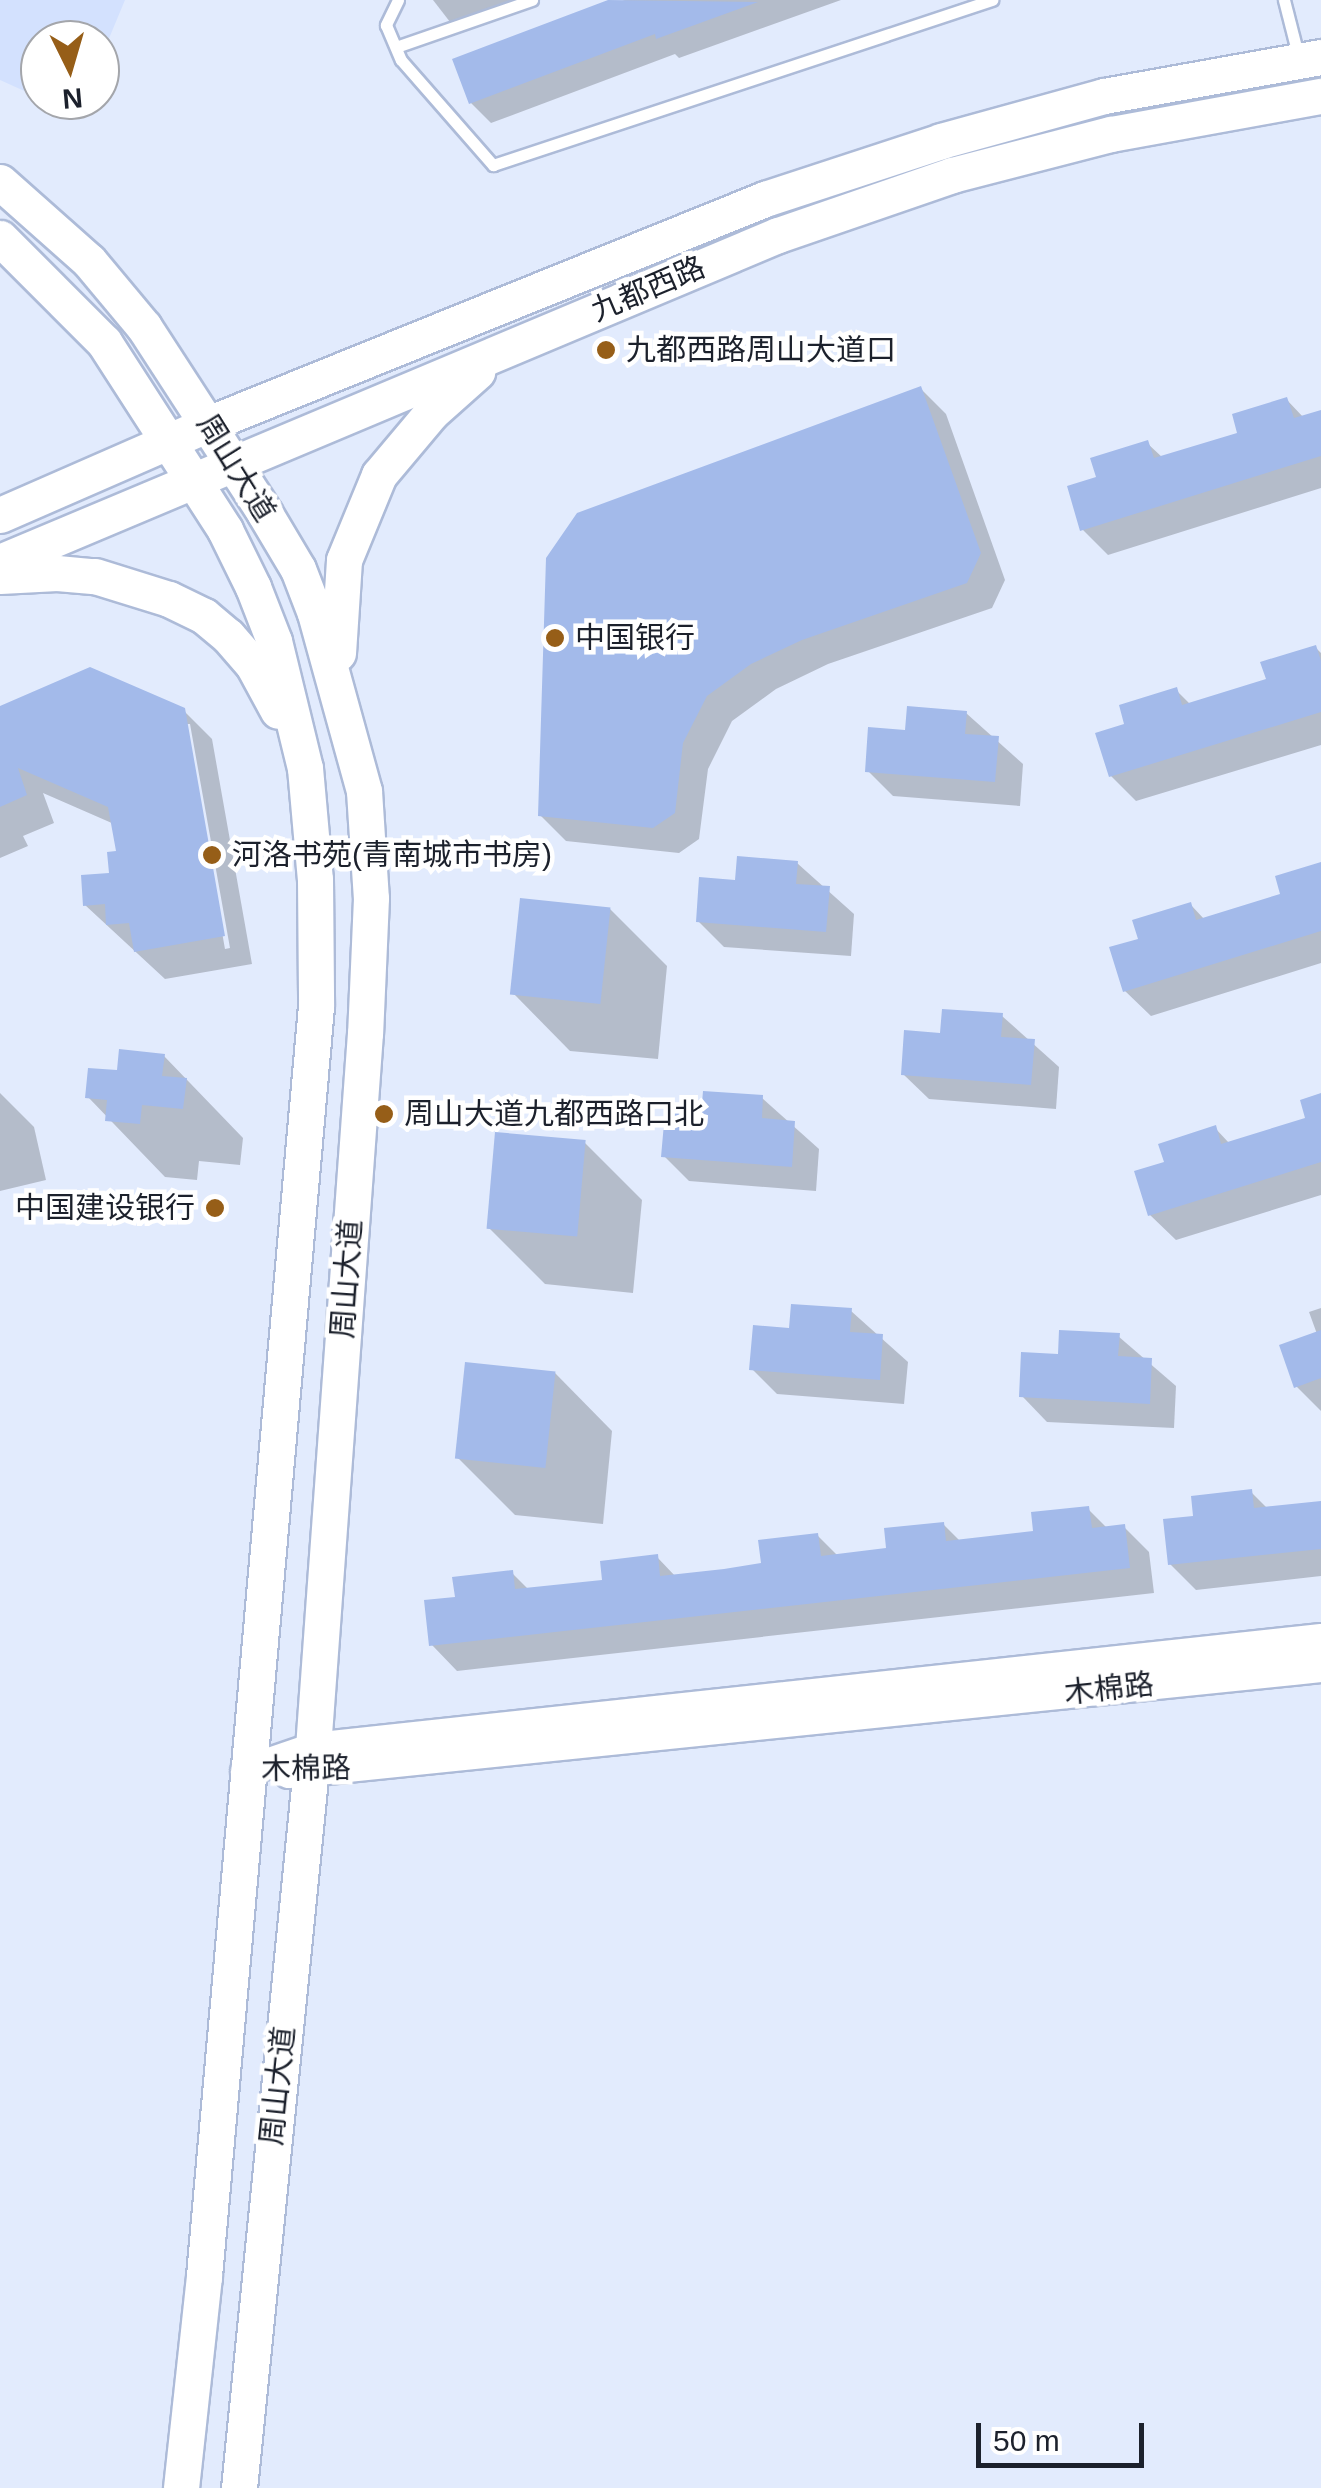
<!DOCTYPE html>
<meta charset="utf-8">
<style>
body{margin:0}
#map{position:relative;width:1321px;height:2488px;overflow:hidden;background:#e2ebfd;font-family:Arial,"Noto Sans SC",sans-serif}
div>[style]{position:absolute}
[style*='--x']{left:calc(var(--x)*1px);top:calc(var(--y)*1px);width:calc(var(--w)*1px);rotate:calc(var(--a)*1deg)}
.built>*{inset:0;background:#d3e1fe}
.shadow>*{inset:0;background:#0003}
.building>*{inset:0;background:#a3baea;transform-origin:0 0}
.roads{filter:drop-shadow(2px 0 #adbbd8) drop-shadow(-2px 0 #adbbd8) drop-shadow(0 2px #adbbd8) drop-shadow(0 -2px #adbbd8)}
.lane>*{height:11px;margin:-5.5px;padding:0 5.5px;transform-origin:5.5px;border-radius:5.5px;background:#fff}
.secondary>*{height:30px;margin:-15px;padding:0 15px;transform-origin:15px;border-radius:15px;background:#fff}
.primary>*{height:35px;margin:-17.5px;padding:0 17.5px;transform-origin:17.5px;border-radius:17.5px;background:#fff}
.dots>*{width:28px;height:28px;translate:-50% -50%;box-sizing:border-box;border:5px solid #fff;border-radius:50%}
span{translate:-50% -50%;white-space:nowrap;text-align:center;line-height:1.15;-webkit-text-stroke:9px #fff;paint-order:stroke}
.street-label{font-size:30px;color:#1c212c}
.poi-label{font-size:30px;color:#1c212c}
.left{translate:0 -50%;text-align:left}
.right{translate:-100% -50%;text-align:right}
.north{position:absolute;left:20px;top:20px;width:100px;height:100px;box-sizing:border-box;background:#fff;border:2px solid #a4a6ab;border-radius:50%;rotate:175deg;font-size:28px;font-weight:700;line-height:40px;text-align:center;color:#1c212c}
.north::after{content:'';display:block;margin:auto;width:35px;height:45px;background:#965e18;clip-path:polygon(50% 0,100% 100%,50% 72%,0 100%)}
.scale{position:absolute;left:976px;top:2423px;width:168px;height:45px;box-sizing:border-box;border:5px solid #1c212c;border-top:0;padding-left:12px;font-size:30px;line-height:35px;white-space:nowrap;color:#1c212c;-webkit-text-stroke:8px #fff;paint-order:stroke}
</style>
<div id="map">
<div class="built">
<div style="clip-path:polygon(0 0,125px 0,100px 60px,100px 40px,40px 40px,40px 98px,0 80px)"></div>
</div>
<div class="shadow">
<div style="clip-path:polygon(433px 0,540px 0,457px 31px)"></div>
<div style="clip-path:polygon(625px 0,841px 0,679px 58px,675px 54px,491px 123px,471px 103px,455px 60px)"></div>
<div style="clip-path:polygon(921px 389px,946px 414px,1005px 580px,992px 608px,828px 664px,776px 689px,732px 721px,708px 769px,699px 839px,679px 853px,566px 841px,540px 815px)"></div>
<div style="clip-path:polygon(1287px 400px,1304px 418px,1321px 413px,1321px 488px,1108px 555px,1082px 529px,1099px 478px,1147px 443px,1163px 458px,1240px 434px)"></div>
<div style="clip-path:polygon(1315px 647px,1321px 653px,1321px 745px,1136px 801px,1111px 776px,1127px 725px,1176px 690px,1191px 705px,1269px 681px)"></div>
<div style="clip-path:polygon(evenodd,0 709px,183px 710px,212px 739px,252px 964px,165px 979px,85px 905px,112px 875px,119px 854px,114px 824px,43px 793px,54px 823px,23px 836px,28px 846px,0 858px,0 709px,185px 724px,190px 724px,230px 948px,225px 949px,185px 724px)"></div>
<div style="clip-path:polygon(966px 713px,1023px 764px,1020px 806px,893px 796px,868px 771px,907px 733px)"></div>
<div style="clip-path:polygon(797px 863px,854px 914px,851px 956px,724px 947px,698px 921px,738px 883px)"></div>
<div style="clip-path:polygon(1321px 864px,1321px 963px,1151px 1016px,1125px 991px,1142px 940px,1190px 904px,1205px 920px,1283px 896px)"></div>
<div style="clip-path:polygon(610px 909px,667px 966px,658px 1059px,570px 1051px,513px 993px)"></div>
<div style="clip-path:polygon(1002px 1016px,1059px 1067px,1056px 1109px,929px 1099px,903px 1074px,943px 1035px)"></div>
<div style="clip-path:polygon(164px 1056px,243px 1138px,240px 1165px,199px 1161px,197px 1180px,165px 1177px,88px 1097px)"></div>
<div style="clip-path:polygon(0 1093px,34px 1127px,46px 1180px,0 1191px)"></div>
<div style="clip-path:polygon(1321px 1096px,1321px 1195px,1176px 1240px,1150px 1215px,1167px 1164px,1215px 1128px,1230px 1144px,1308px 1120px)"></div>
<div style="clip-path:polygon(762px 1098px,819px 1149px,816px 1191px,689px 1181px,664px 1156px,703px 1118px)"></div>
<div style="clip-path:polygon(585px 1143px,642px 1200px,633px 1293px,545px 1284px,488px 1227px)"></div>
<div style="clip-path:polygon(1321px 1308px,1321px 1411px,1296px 1386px,1317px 1334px,1309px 1312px)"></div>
<div style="clip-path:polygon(851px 1311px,908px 1362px,904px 1404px,777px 1394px,752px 1369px,792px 1330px)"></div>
<div style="clip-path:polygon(1118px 1336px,1176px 1386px,1174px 1428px,1047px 1422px,1022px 1396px,1060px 1356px)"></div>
<div style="clip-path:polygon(555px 1373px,612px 1431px,603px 1524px,515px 1515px,458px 1458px)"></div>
<div style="clip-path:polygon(1251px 1492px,1268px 1509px,1321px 1504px,1321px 1576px,1196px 1590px,1170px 1564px)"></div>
<div style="clip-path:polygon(1088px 1509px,1108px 1529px,1124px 1527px,1149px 1552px,1154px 1593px,457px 1671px,432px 1645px,457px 1599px,512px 1573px,529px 1590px,605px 1582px,657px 1557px,676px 1577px,763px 1565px,817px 1535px,838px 1556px,888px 1550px,943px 1524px,961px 1542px,1036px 1533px)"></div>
</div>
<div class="building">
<div style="clip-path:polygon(608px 0,758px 2px,656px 39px,655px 34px,469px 104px,452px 59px)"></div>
<div style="clip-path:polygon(921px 386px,981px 553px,967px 583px,802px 640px,751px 664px,707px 696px,683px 743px,675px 813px,653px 828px,538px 816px,546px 558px,577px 513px)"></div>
<div style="clip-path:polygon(1287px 397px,1294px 418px,1321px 410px,1321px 456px,1080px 531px,1067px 486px,1096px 477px,1090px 458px,1148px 440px,1154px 458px,1237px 433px,1232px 414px)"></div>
<div style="clip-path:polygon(1316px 645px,1321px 661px,1321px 712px,1109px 777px,1095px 733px,1124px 724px,1119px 705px,1177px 687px,1182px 705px,1266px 679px,1260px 662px)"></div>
<div style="clip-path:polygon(90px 667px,185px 708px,225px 936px,134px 952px,129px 923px,106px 925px,105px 904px,83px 906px,81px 875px,109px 873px,107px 852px,116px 851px,108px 807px,18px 768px,27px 795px,0 807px,0 706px)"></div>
<div style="clip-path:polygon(907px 706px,967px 711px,965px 734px,999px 736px,995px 782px,865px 772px,868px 727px,905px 730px)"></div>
<div style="clip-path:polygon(737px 856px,798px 861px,796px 884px,830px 886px,826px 932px,696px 922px,699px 877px,735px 880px)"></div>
<div style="clip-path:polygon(1321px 862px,1321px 931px,1123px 992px,1109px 947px,1138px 939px,1132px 920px,1191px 902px,1196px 920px,1280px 894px,1275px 876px)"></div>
<div style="left:520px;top:898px;width:91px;height:97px;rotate:6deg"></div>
<div style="clip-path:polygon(942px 1009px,1003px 1013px,1001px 1037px,1035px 1039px,1031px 1085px,901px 1075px,904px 1030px,940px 1033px)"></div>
<div style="clip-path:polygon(119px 1049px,165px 1054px,162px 1076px,187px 1078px,183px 1109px,142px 1105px,140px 1124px,105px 1121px,107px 1100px,85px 1098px,88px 1068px,117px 1070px)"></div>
<div style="clip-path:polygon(703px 1091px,763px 1095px,762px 1118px,795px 1121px,792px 1167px,661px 1157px,665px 1112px,701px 1115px)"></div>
<div style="clip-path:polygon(1321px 1093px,1321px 1162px,1148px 1216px,1134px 1171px,1164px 1162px,1158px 1144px,1216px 1125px,1221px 1144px,1305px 1118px,1300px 1100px)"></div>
<div style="left:495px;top:1132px;width:91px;height:97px;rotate:5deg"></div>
<div style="clip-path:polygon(791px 1304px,852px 1308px,850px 1332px,883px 1334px,880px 1380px,749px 1370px,753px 1325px,789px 1328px)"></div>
<div style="clip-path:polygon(1059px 1330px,1120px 1333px,1118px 1356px,1152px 1358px,1150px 1404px,1019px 1397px,1021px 1352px,1058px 1354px)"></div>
<div style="clip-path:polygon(1321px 1330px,1321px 1378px,1294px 1388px,1279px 1345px)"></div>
<div style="left:465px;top:1362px;width:91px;height:97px;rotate:6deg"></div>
<div style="clip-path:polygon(1252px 1489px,1254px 1508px,1321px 1501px,1321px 1549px,1168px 1565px,1163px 1519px,1193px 1516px,1191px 1496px)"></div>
<div style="clip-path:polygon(1089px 1506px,1092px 1528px,1125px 1524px,1130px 1568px,429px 1646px,424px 1600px,455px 1597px,452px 1577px,513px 1570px,515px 1589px,602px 1580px,600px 1561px,658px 1554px,660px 1576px,724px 1569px,761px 1563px,758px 1540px,818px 1533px,821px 1556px,886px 1548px,884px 1528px,944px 1522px,946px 1541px,1033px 1531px,1031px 1512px)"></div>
</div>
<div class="roads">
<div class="lane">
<div style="--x:398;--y:0;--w:28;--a:116"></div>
<div style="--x:386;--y:25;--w:38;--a:67"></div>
<div style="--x:401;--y:60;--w:140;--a:48.8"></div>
<div style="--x:493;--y:165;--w:526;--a:-18.3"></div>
<div style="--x:1284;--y:0;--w:61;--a:75.7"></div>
<div style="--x:396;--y:47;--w:144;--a:-19.1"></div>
</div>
<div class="secondary">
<div style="--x:246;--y:1771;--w:71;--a:-18.9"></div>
<div style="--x:313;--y:1748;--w:1014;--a:-6.17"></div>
<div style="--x:289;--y:1773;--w:1037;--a:-5.86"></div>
</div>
<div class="primary">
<div style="--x:0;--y:182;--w:119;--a:41.6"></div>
<div style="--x:89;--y:261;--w:86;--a:50.2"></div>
<div style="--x:144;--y:327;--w:221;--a:57"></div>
<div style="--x:264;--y:512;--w:66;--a:59.2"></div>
<div style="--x:298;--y:569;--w:47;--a:68.9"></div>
<div style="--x:315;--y:613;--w:185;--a:74.6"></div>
<div style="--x:364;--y:791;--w:107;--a:86.3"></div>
<div style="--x:371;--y:898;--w:135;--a:92.5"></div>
<div style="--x:365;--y:1033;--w:717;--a:94.16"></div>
<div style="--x:313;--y:1748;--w:744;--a:95.71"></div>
<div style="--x:0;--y:238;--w:147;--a:45"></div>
<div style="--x:104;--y:342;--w:224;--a:57.2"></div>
<div style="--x:225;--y:530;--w:64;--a:63.8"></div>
<div style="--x:253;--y:587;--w:58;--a:68.7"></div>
<div style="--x:274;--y:641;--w:131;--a:76.3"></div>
<div style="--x:305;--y:768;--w:111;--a:84.9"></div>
<div style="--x:315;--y:879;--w:127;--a:89.5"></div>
<div style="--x:316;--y:1006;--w:1275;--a:95.04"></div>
<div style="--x:204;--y:2276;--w:213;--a:96.2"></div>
<div style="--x:0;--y:515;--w:227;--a:-23.6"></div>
<div style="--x:208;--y:424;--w:601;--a:-22"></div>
<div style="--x:765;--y:199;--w:185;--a:-18.2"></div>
<div style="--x:941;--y:141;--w:169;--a:-15.4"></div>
<div style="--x:1104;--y:96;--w:220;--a:-10.2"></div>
<div style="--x:0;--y:562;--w:844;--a:-22.8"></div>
<div style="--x:778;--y:235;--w:184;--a:-19"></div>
<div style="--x:952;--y:175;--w:164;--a:-14.5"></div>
<div style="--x:1111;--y:134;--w:213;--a:-10.3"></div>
<div style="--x:0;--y:576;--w:57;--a:-3"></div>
<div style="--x:57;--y:573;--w:38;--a:5"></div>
<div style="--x:95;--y:576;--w:77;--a:17.3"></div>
<div style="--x:169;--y:599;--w:39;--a:26"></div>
<div style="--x:204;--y:616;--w:31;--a:40"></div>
<div style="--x:228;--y:636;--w:38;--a:49"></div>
<div style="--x:253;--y:665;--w:52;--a:61.5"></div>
<div style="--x:338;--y:653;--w:93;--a:-86.3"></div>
<div style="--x:344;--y:560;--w:92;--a:-67.6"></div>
<div style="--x:379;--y:475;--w:81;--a:-50"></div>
<div style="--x:431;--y:413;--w:62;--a:-41.7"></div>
</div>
</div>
<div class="dots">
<div style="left:606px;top:350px;background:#965e18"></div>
<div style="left:555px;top:638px;background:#965e18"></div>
<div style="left:212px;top:855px;background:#965e18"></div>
<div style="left:384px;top:1114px;background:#965e18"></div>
<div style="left:215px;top:1208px;background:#965e18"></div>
</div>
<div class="street-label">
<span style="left:648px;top:289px;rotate:-23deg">九都西路</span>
<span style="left:236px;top:468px;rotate:58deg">周山大道</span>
<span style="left:347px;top:1279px;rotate:-86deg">周山大道</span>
<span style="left:1109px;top:1689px;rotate:-6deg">木棉路</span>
<span style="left:306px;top:1769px;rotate:-1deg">木棉路</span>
<span style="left:278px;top:2086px;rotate:-84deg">周山大道</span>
</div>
<div class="poi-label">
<span class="left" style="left:626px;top:350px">九都西路周山大道口</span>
<span class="left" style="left:575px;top:638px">中国银行</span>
<span class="left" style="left:232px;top:855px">河洛书苑(青南城市书房)</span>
<span class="left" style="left:404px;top:1114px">周山大道九都西路口北</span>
<span class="right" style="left:195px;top:1208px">中国建设银行</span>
</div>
<div class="north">N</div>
<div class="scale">50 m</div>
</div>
